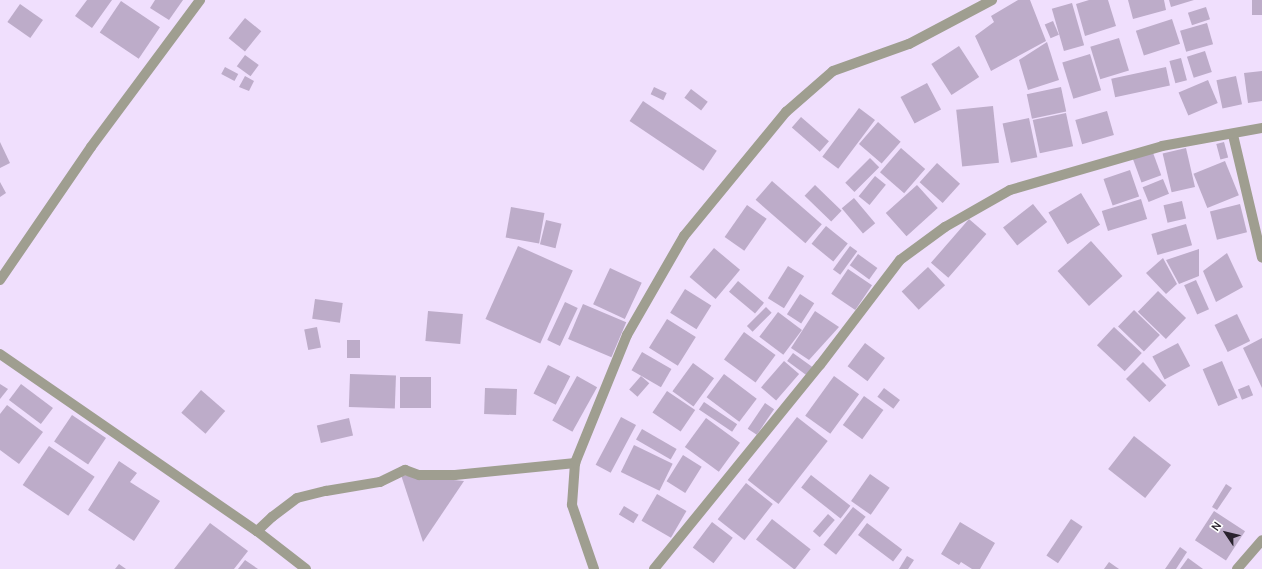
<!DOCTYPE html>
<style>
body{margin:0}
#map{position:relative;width:1262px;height:569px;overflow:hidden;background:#f0dffd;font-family:Manrope,sans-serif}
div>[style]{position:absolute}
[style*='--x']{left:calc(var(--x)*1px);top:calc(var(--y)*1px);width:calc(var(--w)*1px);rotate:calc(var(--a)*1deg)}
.building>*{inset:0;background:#bdacc9;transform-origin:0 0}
.minor>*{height:10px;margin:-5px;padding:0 5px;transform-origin:5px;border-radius:5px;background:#9f9e90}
span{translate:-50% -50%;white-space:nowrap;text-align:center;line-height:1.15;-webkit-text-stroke:3px #fff;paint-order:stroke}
.north{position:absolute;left:1206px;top:513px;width:40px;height:40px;-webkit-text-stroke:3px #fff;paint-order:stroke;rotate:305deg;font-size:11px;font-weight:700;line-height:16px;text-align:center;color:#29222d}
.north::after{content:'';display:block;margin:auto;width:14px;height:18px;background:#29222d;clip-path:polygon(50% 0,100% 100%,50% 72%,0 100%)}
</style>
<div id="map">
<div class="building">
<div style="clip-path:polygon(87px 0,112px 0,92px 28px,75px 16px)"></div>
<div style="clip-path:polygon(155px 0,183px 0,169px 20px,150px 8px)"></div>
<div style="clip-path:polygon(1018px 0,1030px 0,1046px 41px,991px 71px,975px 36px,994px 22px,991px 16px)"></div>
<div style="clip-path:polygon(1089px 0,1108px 0,1116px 26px,1085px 36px,1076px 4px)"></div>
<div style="clip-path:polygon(1128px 0,1164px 0,1166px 10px,1133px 19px)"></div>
<div style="clip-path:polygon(1169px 0,1194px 0,1171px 7px)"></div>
<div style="left:1252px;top:0;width:10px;height:15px"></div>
<div style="left:121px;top:1px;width:47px;height:38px;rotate:34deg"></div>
<div style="left:1072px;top:3px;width:44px;height:21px;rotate:74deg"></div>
<div style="left:20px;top:4px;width:28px;height:22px;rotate:35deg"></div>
<div style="left:1206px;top:7px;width:13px;height:19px;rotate:72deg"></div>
<div style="left:245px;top:18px;width:21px;height:26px;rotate:39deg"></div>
<div style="left:1172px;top:19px;width:26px;height:38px;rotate:72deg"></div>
<div style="left:1053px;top:21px;width:15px;height:9px;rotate:67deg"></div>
<div style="left:1207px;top:23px;width:22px;height:28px;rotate:74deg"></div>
<div style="left:1119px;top:38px;width:34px;height:30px;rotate:73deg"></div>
<div style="clip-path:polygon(1047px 42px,1059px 80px,1028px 90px,1019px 60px)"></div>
<div style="left:959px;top:46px;width:37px;height:33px;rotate:57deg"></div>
<div style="left:1205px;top:51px;width:22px;height:19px;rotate:72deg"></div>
<div style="left:1090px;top:54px;width:38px;height:29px;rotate:73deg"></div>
<div style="left:245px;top:55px;width:17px;height:14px;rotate:36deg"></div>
<div style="left:1181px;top:58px;width:23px;height:12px;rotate:75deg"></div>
<div style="left:225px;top:67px;width:15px;height:8px;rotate:28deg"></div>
<div style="left:1166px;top:67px;width:19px;height:56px;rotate:78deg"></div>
<div style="clip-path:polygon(1262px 71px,1262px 101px,1248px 103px,1244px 73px)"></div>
<div style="clip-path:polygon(245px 76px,254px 81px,249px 91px,239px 87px)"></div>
<div style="left:1236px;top:76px;width:29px;height:20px;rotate:78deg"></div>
<div style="left:1208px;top:80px;width:25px;height:32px;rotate:67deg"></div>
<div style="left:927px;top:83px;width:30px;height:30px;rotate:62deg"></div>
<div style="left:654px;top:87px;width:14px;height:8px;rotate:25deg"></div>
<div style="left:1061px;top:87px;width:25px;height:35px;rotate:78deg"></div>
<div style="left:691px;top:89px;width:21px;height:11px;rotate:37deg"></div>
<div style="left:643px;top:101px;width:89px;height:24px;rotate:34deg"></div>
<div style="left:993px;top:106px;width:57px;height:37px;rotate:84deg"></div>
<div style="left:859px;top:108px;width:20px;height:61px;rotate:37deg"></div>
<div style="left:1107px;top:111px;width:25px;height:33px;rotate:74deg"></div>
<div style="left:1066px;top:113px;width:34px;height:34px;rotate:78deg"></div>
<div style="left:801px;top:117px;width:37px;height:14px;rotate:41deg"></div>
<div style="left:1029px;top:118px;width:40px;height:27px;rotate:78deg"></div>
<div style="left:878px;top:122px;width:30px;height:29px;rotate:41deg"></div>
<div style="clip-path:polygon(0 142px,10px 163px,0 168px)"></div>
<div style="left:1224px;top:142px;width:16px;height:8px;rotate:75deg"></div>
<div style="left:901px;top:148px;width:32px;height:32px;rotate:41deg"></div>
<div style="left:1186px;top:148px;width:40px;height:24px;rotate:77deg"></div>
<div style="left:1152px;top:150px;width:27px;height:21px;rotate:70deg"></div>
<div style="left:870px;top:158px;width:13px;height:35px;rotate:45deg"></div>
<div style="left:1225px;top:161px;width:37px;height:34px;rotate:68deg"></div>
<div style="left:937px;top:163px;width:31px;height:26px;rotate:42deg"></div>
<div style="left:1130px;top:170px;width:28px;height:28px;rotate:71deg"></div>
<div style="left:875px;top:176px;width:14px;height:26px;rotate:39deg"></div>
<div style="left:1163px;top:179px;width:16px;height:22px;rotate:68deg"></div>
<div style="left:772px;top:181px;width:66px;height:25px;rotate:41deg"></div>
<div style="clip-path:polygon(0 182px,6px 193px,0 197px)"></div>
<div style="left:815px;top:185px;width:37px;height:15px;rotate:44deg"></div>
<div style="left:917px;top:185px;width:31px;height:42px;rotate:48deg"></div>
<div style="left:1081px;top:193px;width:37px;height:38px;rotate:59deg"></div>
<div style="left:854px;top:198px;width:33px;height:16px;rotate:50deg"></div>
<div style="left:1141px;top:199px;width:21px;height:41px;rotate:73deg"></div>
<div style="left:1182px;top:201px;width:18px;height:19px;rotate:77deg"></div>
<div style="left:1033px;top:204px;width:23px;height:38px;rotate:52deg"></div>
<div style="left:1240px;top:204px;width:29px;height:31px;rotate:76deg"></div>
<div style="left:747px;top:205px;width:24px;height:39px;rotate:35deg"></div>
<div style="left:511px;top:207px;width:34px;height:31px;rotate:10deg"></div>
<div style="left:969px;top:219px;width:23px;height:58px;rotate:41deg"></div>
<div style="left:546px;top:220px;width:16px;height:25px;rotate:14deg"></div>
<div style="left:1186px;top:224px;width:22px;height:36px;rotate:74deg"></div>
<div style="left:826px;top:226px;width:28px;height:23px;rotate:39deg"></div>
<div style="left:1091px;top:241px;width:47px;height:45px;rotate:48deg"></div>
<div style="left:518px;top:246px;width:60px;height:80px;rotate:24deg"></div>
<div style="left:850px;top:246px;width:9px;height:29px;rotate:36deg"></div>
<div style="left:714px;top:248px;width:34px;height:38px;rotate:40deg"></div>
<div style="clip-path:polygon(1199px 249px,1199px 276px,1179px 284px,1166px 260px)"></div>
<div style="clip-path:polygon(1227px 253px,1243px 287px,1216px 302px,1203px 271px)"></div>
<div style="left:858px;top:254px;width:24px;height:14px;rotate:36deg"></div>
<div style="clip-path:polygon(1163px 258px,1177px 284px,1166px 294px,1146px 273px)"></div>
<div style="left:788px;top:266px;width:19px;height:38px;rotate:32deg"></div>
<div style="left:928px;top:267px;width:25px;height:36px;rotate:47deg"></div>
<div style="left:610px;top:268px;width:35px;height:40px;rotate:25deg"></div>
<div style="left:848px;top:269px;width:29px;height:30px;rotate:34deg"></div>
<div style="left:1196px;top:280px;width:32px;height:13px;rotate:66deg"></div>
<div style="left:738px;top:281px;width:34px;height:14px;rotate:40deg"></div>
<div style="left:685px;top:289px;width:31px;height:28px;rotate:32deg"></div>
<div style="left:1158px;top:291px;width:39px;height:29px;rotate:44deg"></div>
<div style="left:800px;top:294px;width:17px;height:24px;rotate:33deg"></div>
<div style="left:315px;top:299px;width:28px;height:20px;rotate:8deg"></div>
<div style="left:565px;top:302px;width:14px;height:42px;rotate:25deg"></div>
<div style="left:583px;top:304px;width:47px;height:38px;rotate:23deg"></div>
<div style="left:766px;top:307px;width:8px;height:27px;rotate:45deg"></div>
<div style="left:1134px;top:310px;width:36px;height:23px;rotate:44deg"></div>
<div style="left:428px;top:311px;width:35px;height:30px;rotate:5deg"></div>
<div style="clip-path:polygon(815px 311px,839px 327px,809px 360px,791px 348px)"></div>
<div style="left:778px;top:312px;width:30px;height:31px;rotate:37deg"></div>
<div style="left:1237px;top:314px;width:30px;height:25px;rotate:64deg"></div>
<div style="left:667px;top:319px;width:34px;height:34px;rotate:32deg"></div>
<div style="left:317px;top:327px;width:21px;height:13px;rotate:79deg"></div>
<div style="left:1114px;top:327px;width:38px;height:25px;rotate:43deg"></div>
<div style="left:744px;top:332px;width:39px;height:34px;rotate:36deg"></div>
<div style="clip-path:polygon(1262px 338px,1262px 388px,1243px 348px)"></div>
<div style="left:347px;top:340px;width:13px;height:18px"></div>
<div style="left:865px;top:343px;width:25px;height:29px;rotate:37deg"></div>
<div style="left:1178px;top:343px;width:26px;height:29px;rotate:62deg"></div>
<div style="left:642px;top:352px;width:34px;height:21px;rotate:30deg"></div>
<div style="left:793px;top:353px;width:24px;height:10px;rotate:36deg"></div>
<div style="left:784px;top:361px;width:20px;height:35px;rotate:41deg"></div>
<div style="left:1222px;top:361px;width:40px;height:21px;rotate:67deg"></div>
<div style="left:1143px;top:362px;width:33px;height:24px;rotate:45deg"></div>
<div style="left:693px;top:363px;width:26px;height:35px;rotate:36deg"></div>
<div style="left:548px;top:365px;width:25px;height:32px;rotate:27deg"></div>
<div style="left:350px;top:374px;width:46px;height:33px;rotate:2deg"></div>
<div style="left:724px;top:374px;width:41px;height:29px;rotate:37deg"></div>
<div style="left:577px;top:376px;width:23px;height:51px;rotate:29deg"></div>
<div style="left:641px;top:376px;width:11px;height:18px;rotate:41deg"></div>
<div style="left:834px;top:376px;width:31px;height:49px;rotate:36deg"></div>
<div style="left:400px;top:377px;width:31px;height:31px"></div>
<div style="clip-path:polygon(0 384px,8px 389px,0 399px)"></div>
<div style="left:21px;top:384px;width:40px;height:20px;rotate:37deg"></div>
<div style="left:1249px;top:385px;width:11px;height:12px;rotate:68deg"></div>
<div style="left:485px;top:388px;width:32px;height:26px;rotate:2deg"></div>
<div style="left:884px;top:388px;width:20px;height:11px;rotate:37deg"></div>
<div style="left:201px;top:390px;width:32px;height:30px;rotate:41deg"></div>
<div style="left:667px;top:391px;width:34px;height:26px;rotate:34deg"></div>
<div style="left:864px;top:396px;width:24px;height:36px;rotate:36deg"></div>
<div style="left:704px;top:402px;width:40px;height:9px;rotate:34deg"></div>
<div style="left:765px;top:403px;width:11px;height:31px;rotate:34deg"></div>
<div style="clip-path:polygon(7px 405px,43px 432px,19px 464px,0 450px,0 414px)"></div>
<div style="left:72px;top:415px;width:41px;height:32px;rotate:34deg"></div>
<div style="left:621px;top:417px;width:17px;height:54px;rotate:28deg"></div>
<div style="left:797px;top:417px;width:39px;height:80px;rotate:38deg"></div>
<div style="left:349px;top:418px;width:18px;height:33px;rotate:77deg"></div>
<div style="left:706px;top:418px;width:42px;height:36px;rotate:36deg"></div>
<div style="left:642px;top:429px;width:40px;height:12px;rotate:30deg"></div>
<div style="left:1134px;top:436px;width:47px;height:42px;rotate:38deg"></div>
<div style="left:634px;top:445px;width:43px;height:30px;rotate:26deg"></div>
<div style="left:49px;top:446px;width:55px;height:47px;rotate:34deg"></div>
<div style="left:683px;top:455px;width:22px;height:31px;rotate:32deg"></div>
<div style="clip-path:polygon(119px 461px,137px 473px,130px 482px,160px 501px,134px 541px,88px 510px)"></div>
<div style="left:870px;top:474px;width:24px;height:33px;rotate:35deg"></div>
<div style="clip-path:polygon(401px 475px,464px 481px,423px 542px)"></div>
<div style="left:811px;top:475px;width:50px;height:16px;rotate:38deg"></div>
<div style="left:746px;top:483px;width:34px;height:46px;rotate:38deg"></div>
<div style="clip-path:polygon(1226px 484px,1232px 488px,1217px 510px,1212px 507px)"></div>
<div style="left:657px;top:494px;width:34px;height:31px;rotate:30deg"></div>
<div style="left:624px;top:506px;width:17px;height:10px;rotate:31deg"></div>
<div style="left:853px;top:507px;width:16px;height:48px;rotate:38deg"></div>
<div style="left:1214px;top:511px;width:37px;height:35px;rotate:33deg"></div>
<div style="left:828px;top:514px;width:9px;height:23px;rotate:41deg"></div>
<div style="left:772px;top:519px;width:49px;height:26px;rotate:38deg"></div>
<div style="left:1071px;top:519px;width:14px;height:44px;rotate:34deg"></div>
<div style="left:712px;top:522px;width:26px;height:32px;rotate:37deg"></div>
<div style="clip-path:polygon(960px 522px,995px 543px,980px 569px,972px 569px,961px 562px,959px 565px,941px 554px)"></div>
<div style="clip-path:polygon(210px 523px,248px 551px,234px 569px,174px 569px)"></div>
<div style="left:867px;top:523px;width:44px;height:15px;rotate:37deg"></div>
<div style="clip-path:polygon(1180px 547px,1187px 552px,1176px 569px,1165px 569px)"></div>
<div style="clip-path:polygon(907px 556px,914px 560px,908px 569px,899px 569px)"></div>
<div style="clip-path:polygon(1188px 558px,1203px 569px,1180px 569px)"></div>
<div style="clip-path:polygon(245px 560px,258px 569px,238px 569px)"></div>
<div style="clip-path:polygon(1109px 562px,1119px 569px,1104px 569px)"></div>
<div style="clip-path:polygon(119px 564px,126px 569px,115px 569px)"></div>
</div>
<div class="minor">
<div style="--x:1233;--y:135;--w:126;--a:76.7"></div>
<div style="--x:0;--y:280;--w:161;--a:-55.6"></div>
<div style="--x:91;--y:147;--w:183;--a:-53.4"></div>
<div style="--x:0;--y:354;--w:312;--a:34.6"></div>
<div style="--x:257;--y:531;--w:62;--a:37.8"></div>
<div style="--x:257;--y:531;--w:21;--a:-43"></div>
<div style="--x:272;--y:517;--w:31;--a:-37"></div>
<div style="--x:297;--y:498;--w:30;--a:-14"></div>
<div style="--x:326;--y:491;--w:55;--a:-9.5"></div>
<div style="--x:380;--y:482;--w:28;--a:-26"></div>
<div style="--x:405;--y:470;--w:15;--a:20"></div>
<div style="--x:419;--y:475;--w:36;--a:0"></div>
<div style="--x:455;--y:475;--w:121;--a:-5.7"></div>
<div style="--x:594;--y:569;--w:68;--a:-109"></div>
<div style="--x:572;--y:505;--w:42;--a:-85.9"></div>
<div style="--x:575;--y:463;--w:138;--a:-67.9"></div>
<div style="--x:627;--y:335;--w:114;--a:-60.1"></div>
<div style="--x:684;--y:236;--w:161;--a:-50.6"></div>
<div style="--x:786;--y:112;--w:62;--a:-41.1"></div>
<div style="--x:833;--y:71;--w:81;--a:-19.6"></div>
<div style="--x:909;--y:44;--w:94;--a:-27.9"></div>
<div style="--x:654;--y:569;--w:263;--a:-50.9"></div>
<div style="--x:820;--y:365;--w:132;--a:-52.7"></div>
<div style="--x:900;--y:260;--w:56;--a:-36.3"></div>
<div style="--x:945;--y:227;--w:75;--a:-29.6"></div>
<div style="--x:1010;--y:190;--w:158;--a:-16.1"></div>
<div style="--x:1162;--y:146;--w:102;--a:-10.2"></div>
<div style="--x:1237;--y:569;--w:38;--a:-49"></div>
</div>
<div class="north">N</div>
</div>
